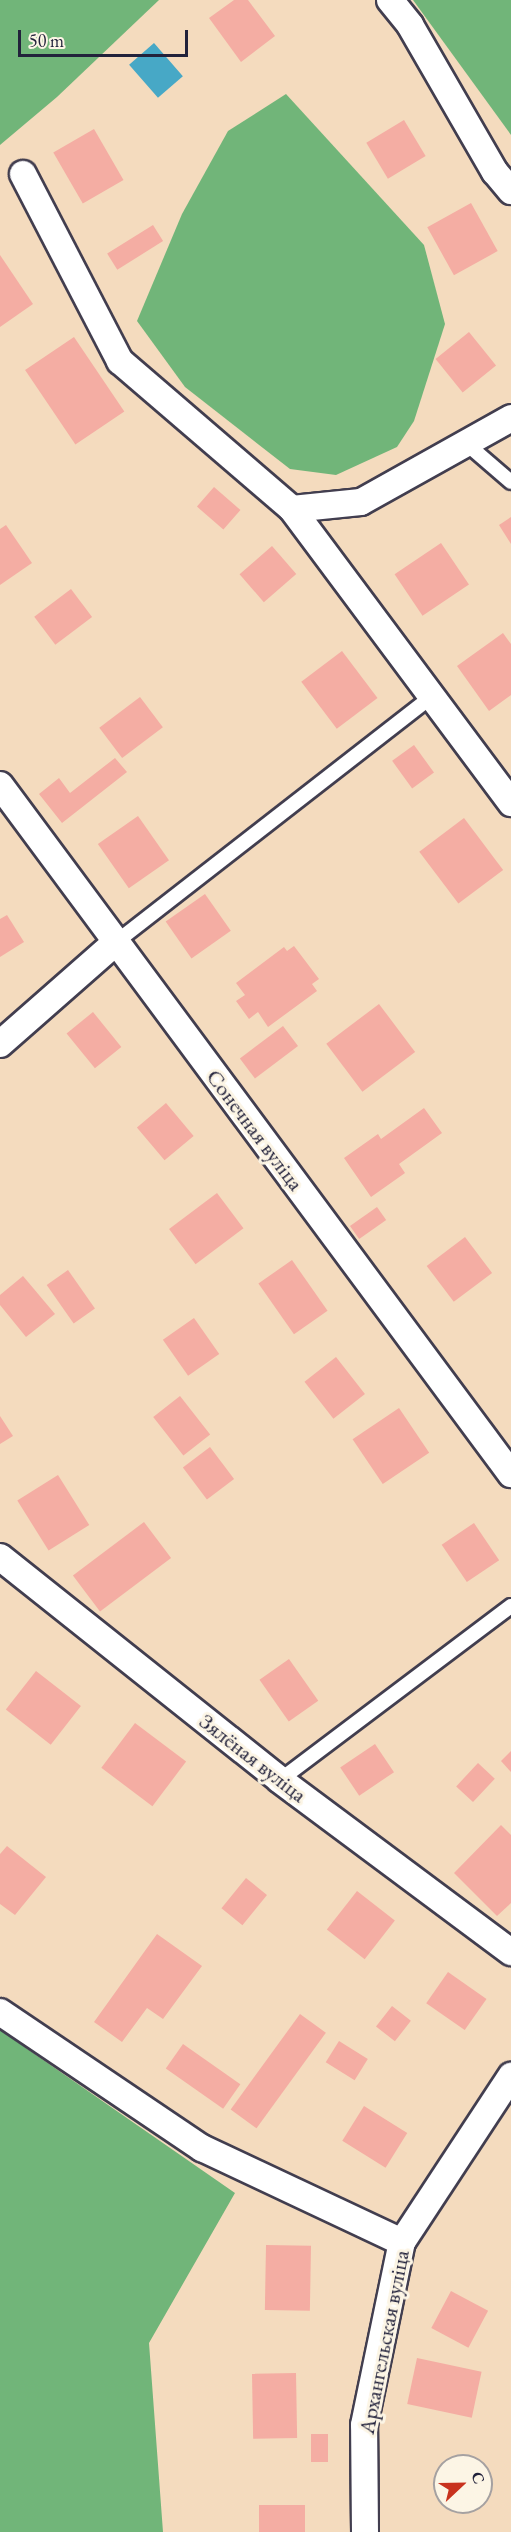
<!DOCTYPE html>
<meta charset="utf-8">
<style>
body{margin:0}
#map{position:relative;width:511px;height:2532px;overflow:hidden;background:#f4dbbe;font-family:"EB Garamond",serif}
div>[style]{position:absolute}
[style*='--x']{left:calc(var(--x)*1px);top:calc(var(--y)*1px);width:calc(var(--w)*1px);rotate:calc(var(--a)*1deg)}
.forest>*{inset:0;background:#71b579}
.water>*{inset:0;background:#47a8c6;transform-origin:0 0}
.building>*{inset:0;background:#f4ada3;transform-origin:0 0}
.roads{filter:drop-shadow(2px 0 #423e4f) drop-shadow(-2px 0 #423e4f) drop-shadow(0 2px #423e4f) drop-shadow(0 -2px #423e4f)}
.lane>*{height:14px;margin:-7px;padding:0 7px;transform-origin:7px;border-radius:7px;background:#fff}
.street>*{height:26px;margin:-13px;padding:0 13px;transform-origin:13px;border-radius:13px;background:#fff}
span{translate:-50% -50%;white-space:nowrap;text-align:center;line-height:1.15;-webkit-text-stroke:6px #fcf5e5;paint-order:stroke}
.street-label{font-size:22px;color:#22223b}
.north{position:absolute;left:433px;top:2454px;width:60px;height:60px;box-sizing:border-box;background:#fcf5e5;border:2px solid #a5a1a1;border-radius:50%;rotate:68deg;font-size:16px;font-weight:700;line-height:24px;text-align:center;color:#22223b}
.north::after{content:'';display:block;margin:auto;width:21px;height:27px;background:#c8321e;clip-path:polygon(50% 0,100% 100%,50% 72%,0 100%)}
.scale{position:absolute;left:18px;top:30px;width:170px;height:27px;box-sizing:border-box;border:3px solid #22223b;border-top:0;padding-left:8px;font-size:18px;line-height:21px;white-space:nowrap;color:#22223b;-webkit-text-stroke:4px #fcf5e5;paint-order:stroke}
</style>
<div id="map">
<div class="forest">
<div style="clip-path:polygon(0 0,159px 0,57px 97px,0 145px)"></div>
<div style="clip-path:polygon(413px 0,511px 0,511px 135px)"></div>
<div style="clip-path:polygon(286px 94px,424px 245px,445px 324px,414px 421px,397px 447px,336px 475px,290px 469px,185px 387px,137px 321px,182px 214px,228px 131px)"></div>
<div style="clip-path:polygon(0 2030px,235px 2193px,149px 2343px,163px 2532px,0 2532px)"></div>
</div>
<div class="water">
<div style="left:154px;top:43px;width:44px;height:33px;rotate:49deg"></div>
</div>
<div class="building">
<div style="clip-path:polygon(234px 0,248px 0,275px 36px,241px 62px,209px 18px)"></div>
<div style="left:404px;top:120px;width:42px;height:44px;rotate:59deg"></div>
<div style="left:94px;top:129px;width:59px;height:47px;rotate:60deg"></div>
<div style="left:471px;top:203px;width:55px;height:50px;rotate:61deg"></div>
<div style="left:153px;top:225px;width:19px;height:54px;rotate:58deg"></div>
<div style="clip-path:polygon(0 255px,33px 304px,0 327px)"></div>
<div style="left:469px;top:332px;width:43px;height:43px;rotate:51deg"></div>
<div style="left:74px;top:337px;width:90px;height:59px;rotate:56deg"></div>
<div style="left:214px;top:487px;width:35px;height:26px;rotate:41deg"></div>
<div style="clip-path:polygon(511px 517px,511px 544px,499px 525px)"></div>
<div style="clip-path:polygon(6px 525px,32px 563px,0 585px,0 529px)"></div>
<div style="left:441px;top:543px;width:50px;height:56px;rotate:56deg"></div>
<div style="left:272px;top:546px;width:37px;height:43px;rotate:49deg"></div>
<div style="left:71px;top:589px;width:35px;height:46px;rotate:53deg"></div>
<div style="clip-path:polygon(503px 633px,511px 644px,511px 695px,489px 711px,457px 666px)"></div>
<div style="left:342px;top:651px;width:59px;height:51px;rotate:53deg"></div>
<div style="left:140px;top:697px;width:38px;height:51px;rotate:53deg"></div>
<div style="left:414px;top:745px;width:34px;height:27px;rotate:54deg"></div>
<div style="clip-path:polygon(115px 758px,127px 772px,62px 823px,39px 794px,59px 778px,70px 793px)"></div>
<div style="left:138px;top:816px;width:54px;height:49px;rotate:55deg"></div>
<div style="left:464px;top:818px;width:65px;height:56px;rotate:53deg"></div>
<div style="left:205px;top:894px;width:45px;height:48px;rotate:55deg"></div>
<div style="clip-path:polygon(7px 915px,24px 942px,0 957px,0 919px)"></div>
<div style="clip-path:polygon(294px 946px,319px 979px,312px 984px,317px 991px,268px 1027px,258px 1012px,249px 1019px,236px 1001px,245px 995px,236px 983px,284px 947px,287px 951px)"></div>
<div style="left:379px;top:1004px;width:60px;height:66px;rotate:53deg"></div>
<div style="left:93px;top:1012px;width:45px;height:34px;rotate:51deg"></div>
<div style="left:283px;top:1026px;width:25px;height:54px;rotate:53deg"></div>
<div style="left:166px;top:1103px;width:43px;height:38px;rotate:50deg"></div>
<div style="clip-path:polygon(424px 1108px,442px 1133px,399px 1164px,405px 1173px,371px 1197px,344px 1158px,378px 1134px,381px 1139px)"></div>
<div style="left:217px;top:1193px;width:44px;height:60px;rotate:53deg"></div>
<div style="left:377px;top:1207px;width:16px;height:33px;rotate:55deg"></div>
<div style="left:465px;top:1237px;width:45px;height:48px;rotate:53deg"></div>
<div style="left:292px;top:1260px;width:62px;height:41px;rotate:55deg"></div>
<div style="left:68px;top:1270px;width:47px;height:26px;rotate:55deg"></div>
<div style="clip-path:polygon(23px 1276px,55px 1314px,26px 1337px,0 1305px,0 1295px)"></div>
<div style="left:194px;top:1318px;width:44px;height:38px;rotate:55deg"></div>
<div style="left:336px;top:1357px;width:47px;height:40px;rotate:52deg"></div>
<div style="left:180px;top:1396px;width:49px;height:34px;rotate:52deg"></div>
<div style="left:399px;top:1408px;width:54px;height:56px;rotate:56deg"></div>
<div style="clip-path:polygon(0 1416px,13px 1436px,0 1444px)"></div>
<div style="left:210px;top:1447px;width:40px;height:34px;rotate:53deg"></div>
<div style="left:58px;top:1475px;width:59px;height:48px;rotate:58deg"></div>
<div style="left:144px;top:1522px;width:45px;height:89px;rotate:53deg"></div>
<div style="left:474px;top:1523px;width:45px;height:39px;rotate:56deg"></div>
<div style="left:289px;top:1659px;width:51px;height:36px;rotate:55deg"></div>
<div style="left:36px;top:1671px;width:57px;height:49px;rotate:38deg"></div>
<div style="left:135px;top:1723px;width:64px;height:56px;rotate:37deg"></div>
<div style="left:375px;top:1744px;width:34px;height:42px;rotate:56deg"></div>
<div style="clip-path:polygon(511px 1751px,511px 1772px,501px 1761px)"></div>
<div style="left:478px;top:1763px;width:23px;height:32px;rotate:43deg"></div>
<div style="clip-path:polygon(501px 1825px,511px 1835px,511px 1903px,497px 1916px,454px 1873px)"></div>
<div style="clip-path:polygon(7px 1846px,46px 1877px,15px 1915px,0 1904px,0 1854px)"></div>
<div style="left:246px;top:1878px;width:27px;height:39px;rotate:39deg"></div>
<div style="left:357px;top:1891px;width:48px;height:49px;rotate:38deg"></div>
<div style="clip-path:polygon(157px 1934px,202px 1966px,163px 2019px,147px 2008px,122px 2042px,94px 2022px)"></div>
<div style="left:448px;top:1972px;width:47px;height:38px;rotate:35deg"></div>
<div style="left:392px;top:2006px;width:24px;height:26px;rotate:38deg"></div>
<div style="left:300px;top:2014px;width:32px;height:118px;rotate:36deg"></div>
<div style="left:339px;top:2041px;width:34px;height:25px;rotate:32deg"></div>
<div style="left:183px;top:2044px;width:70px;height:30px;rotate:35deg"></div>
<div style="left:364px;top:2106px;width:51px;height:41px;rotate:32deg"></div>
<div style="left:266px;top:2245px;width:45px;height:65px;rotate:1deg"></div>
<div style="left:451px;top:2291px;width:42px;height:42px;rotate:28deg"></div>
<div style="left:417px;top:2358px;width:66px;height:47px;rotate:12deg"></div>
<div style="left:296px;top:2373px;width:65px;height:44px;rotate:89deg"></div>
<div style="left:311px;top:2434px;width:17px;height:28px"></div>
<div style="left:259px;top:2505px;width:46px;height:27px"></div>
</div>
<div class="roads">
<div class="lane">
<div style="--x:467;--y:444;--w:58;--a:40.8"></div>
<div style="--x:115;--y:943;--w:402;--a:-37.9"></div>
<div style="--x:280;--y:1780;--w:289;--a:-37"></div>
</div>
<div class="street">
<div style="--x:390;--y:0;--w:32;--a:51"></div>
<div style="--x:410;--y:25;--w:170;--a:60"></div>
<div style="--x:495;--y:172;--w:25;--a:50"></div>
<div style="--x:23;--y:174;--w:211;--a:62.6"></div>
<div style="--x:120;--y:361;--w:227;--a:40.7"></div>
<div style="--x:292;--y:509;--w:367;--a:53.3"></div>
<div style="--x:292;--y:509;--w:69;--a:-5.8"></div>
<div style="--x:361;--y:502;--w:172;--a:-29.2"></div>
<div style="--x:0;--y:785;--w:858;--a:53.44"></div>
<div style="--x:0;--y:1044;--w:153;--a:-41.3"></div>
<div style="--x:0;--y:1557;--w:358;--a:38.5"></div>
<div style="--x:280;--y:1780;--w:288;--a:36.7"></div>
<div style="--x:0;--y:2012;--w:244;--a:34"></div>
<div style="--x:202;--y:2148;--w:221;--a:25.2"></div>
<div style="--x:365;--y:2532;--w:107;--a:-90.5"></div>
<div style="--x:364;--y:2425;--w:187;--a:-78.3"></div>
<div style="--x:402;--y:2242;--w:199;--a:-56.7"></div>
</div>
</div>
<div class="street-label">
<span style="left:255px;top:1130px;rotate:53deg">Сонечная вуліца</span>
<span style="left:253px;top:1758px;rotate:38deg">Зялёная вуліца</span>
<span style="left:384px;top:2342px;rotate:-79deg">Архангельская вуліца</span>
</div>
<div class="north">С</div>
<div class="scale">50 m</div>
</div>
